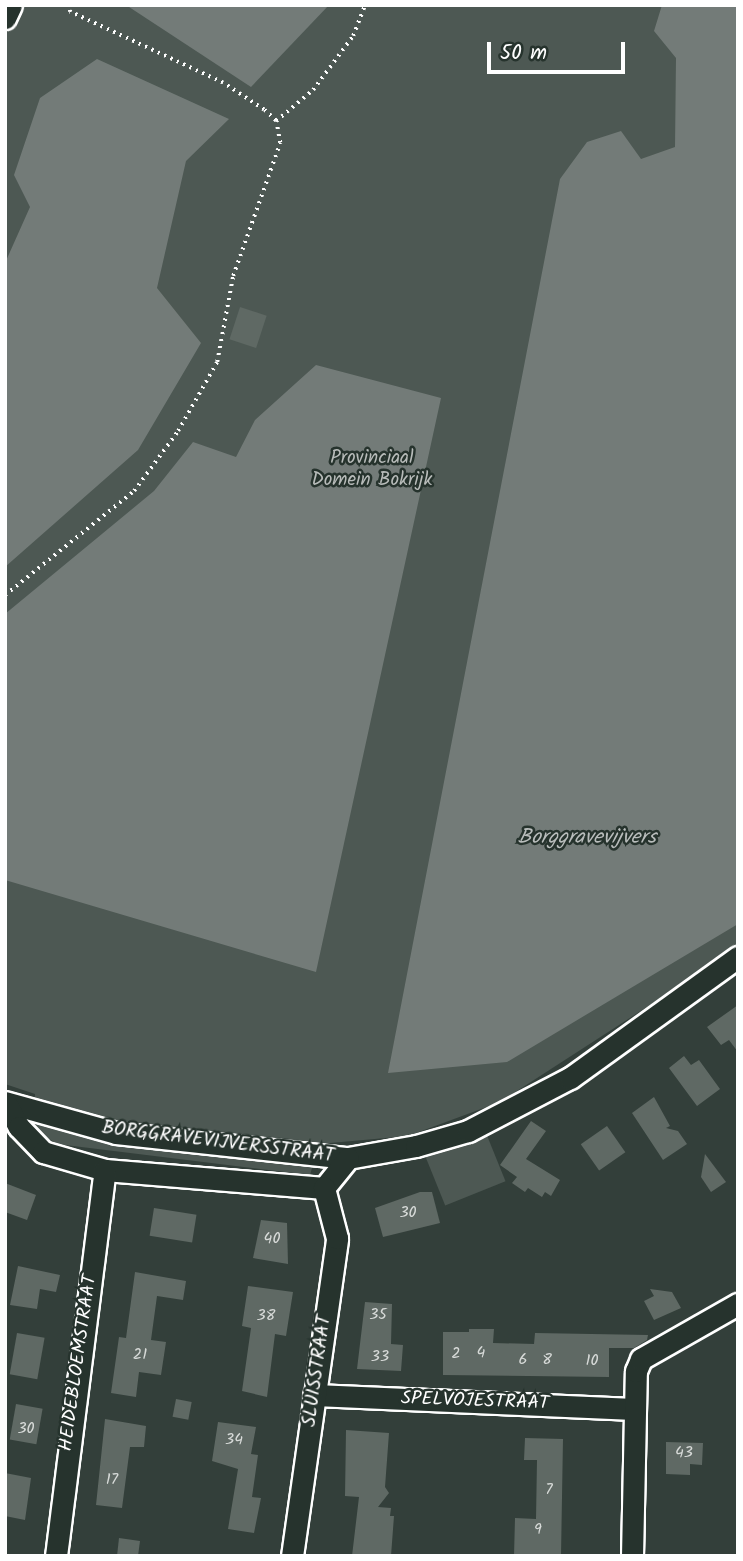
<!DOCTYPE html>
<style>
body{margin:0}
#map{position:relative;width:743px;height:1561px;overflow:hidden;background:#333f3a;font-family:Kalam,sans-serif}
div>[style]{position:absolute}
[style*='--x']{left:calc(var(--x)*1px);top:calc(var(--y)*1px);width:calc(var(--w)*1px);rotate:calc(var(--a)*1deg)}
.green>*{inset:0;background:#4d5853;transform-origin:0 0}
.water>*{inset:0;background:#737b78}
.building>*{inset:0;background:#5f6964;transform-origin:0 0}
.path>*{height:3.5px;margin-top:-1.75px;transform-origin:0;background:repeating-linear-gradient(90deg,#fff 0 2px,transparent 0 7px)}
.roads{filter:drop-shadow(2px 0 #fff) drop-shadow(-2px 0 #fff) drop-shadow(0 2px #fff) drop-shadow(0 -2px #fff)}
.street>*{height:21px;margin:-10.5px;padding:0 10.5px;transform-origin:10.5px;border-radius:10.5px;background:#26332d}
span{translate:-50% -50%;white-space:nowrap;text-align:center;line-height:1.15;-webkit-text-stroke:5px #26332d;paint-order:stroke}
.number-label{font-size:16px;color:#d7dad8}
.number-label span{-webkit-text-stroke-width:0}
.park-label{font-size:19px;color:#b8bcba}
.street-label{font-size:19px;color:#fff}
.water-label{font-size:21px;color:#b9bdbc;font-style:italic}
.frame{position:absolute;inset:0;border:7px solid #fff;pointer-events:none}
.scale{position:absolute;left:487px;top:42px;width:138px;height:32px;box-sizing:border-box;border:4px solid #fff;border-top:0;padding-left:9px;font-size:21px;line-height:24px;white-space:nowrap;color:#fff;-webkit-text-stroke:5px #26332d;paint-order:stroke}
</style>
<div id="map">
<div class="green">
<div style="clip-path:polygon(5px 5px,738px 5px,738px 948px,500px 1102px,408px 1136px,319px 1144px,310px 1175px,57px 1144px,34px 1129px,35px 1094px,5px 1084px)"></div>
<div style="left:486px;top:1133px;width:52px;height:65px;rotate:68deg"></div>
</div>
<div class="water">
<div style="clip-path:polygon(126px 5px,329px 5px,251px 87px)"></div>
<div style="clip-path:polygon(662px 5px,738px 5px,738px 924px,507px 1062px,388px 1073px,560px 179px,587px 142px,621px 131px,641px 159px,675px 147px,676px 58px,654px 31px)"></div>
<div style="clip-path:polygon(97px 59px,229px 119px,186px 161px,157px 288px,201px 343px,138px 450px,5px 567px,5px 263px,30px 207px,14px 175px,40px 98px)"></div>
<div style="clip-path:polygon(316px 365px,441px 398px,316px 972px,5px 880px,5px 614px,154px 491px,193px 442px,236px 457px,255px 420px)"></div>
</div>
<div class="building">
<div style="left:240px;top:307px;width:28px;height:34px;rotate:18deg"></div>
<div style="clip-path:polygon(738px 1005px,738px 1052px,729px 1040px,721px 1045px,707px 1027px)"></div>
<div style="clip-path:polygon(684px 1056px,691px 1065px,699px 1060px,720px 1089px,697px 1106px,669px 1068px)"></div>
<div style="clip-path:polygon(654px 1097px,670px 1126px,666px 1128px,678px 1131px,687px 1144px,663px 1160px,632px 1113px)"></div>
<div style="clip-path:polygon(531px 1121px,546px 1131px,526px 1159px,560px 1180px,551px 1196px,545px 1192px,542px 1197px,528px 1188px,525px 1192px,512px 1183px,517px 1177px,500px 1165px)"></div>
<div style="left:607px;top:1126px;width:32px;height:32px;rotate:55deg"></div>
<div style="clip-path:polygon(705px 1154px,726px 1182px,711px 1192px,701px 1177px)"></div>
<div style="clip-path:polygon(5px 1183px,36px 1195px,27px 1220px,5px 1212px)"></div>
<div style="clip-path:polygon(420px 1192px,432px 1192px,440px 1223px,383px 1237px,375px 1208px)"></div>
<div style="left:154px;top:1208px;width:43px;height:28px;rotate:9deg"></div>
<div style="clip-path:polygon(261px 1220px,287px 1223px,288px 1264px,253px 1258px)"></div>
<div style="clip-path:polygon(18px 1266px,60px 1275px,56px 1292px,40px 1289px,37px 1309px,10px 1305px)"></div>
<div style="clip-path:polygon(135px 1272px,186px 1281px,183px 1300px,157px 1296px,151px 1340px,166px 1342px,161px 1375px,139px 1372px,136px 1397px,111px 1393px,119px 1337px,126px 1338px)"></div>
<div style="clip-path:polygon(248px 1286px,293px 1292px,286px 1336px,275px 1334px,267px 1397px,242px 1391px,251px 1328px,242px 1326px)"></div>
<div style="clip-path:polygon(650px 1289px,672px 1292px,681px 1308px,654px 1320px,644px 1301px,654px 1296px)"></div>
<div style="clip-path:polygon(365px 1302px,392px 1304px,391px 1344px,403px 1345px,401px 1371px,357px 1369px)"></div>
<div style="clip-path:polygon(469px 1329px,494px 1329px,493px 1343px,534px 1344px,535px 1333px,648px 1335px,647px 1340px,634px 1348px,609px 1348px,609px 1377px,443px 1375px,443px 1332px,469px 1332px)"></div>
<div style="left:17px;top:1333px;width:28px;height:42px;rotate:10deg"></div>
<div style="left:176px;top:1399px;width:16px;height:18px;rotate:11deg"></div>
<div style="left:16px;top:1404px;width:27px;height:36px;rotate:10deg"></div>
<div style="clip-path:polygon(105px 1419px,146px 1426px,144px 1447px,130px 1447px,122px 1508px,96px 1505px)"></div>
<div style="clip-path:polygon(218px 1422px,256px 1427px,251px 1454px,258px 1455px,252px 1497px,261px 1498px,254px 1533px,228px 1529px,238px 1469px,212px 1461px)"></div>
<div style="clip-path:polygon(346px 1430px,389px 1433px,385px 1487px,389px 1493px,378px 1507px,391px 1508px,390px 1516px,394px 1516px,391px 1556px,352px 1556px,359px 1497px,345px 1496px)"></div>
<div style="clip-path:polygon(525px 1438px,563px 1439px,561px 1556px,514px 1556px,515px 1518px,536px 1519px,537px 1460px,524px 1460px)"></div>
<div style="clip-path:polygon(666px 1442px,703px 1443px,702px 1465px,690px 1464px,690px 1475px,666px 1474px)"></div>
<div style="clip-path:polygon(5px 1473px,31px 1478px,25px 1520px,5px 1516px)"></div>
<div style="clip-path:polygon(119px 1538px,140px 1541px,138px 1556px,117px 1556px)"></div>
</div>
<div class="path">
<div style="--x:276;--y:121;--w:48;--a:-40"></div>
<div style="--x:313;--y:90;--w:67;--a:-53.5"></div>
<div style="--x:353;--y:36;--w:33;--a:-69"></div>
<div style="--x:5;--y:595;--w:166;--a:-38.9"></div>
<div style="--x:134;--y:491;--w:74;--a:-53.7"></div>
<div style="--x:178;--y:431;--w:79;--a:-60.5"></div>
<div style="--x:217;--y:362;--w:87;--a:-79.5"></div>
<div style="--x:233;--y:276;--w:141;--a:-70.5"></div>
<div style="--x:280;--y:143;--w:22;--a:-100"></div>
<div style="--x:276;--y:121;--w:16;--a:-137"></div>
<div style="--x:264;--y:110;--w:49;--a:-146.6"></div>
<div style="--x:223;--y:83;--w:169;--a:-155.1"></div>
<div style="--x:70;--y:12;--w:7;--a:-98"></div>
</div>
<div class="roads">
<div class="street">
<div style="--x:5;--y:18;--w:14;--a:-65"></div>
<div style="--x:5;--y:1102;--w:115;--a:15.6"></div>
<div style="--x:116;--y:1133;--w:233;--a:6.2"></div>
<div style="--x:348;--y:1158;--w:69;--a:-10"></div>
<div style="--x:416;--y:1146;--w:54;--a:-16.1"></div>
<div style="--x:468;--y:1131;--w:115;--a:-27.5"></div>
<div style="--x:570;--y:1078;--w:207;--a:-35.8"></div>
<div style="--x:6;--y:1103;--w:27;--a:62"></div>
<div style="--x:19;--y:1127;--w:35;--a:46"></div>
<div style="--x:43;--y:1152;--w:65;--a:16.2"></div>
<div style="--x:105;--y:1170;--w:220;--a:4.7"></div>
<div style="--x:324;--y:1188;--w:38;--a:-51"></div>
<div style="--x:314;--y:1395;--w:321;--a:2.5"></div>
<div style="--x:56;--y:1556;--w:389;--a:-82.8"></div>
<div style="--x:292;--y:1556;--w:321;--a:-81.9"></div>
<div style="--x:337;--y:1238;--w:52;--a:-104.6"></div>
<div style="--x:632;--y:1556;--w:185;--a:-88.8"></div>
<div style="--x:636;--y:1371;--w:13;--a:-67"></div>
<div style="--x:641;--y:1359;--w:112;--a:-29.6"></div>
</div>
</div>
<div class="number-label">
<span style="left:408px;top:1213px">30</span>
<span style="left:272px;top:1239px">40</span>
<span style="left:378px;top:1315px">35</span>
<span style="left:266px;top:1316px">38</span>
<span style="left:481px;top:1353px">4</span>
<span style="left:456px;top:1354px">2</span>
<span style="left:140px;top:1355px">21</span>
<span style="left:380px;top:1357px">33</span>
<span style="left:523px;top:1360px">6</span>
<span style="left:547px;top:1360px">8</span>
<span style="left:592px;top:1361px">10</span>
<span style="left:26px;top:1429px">30</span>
<span style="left:234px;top:1440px">34</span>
<span style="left:684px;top:1453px">43</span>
<span style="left:112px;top:1480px">17</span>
<span style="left:549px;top:1490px">7</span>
<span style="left:538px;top:1530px">9</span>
</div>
<div class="park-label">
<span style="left:372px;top:470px">Provinciaal<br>Domein Bokrijk</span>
</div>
<div class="street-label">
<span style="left:218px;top:1143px;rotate:7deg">BORGGRAVEVIJVERSSTRAAT</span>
<span style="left:79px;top:1363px;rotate:-82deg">HEIDEBLOEMSTRAAT</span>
<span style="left:318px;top:1371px;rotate:-82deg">SLUISSTRAAT</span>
<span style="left:475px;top:1402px;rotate:2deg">SPELVOJESTRAAT</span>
</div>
<div class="water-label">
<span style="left:587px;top:838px">Borggravevijvers</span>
</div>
<div class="frame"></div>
<div class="scale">50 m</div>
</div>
